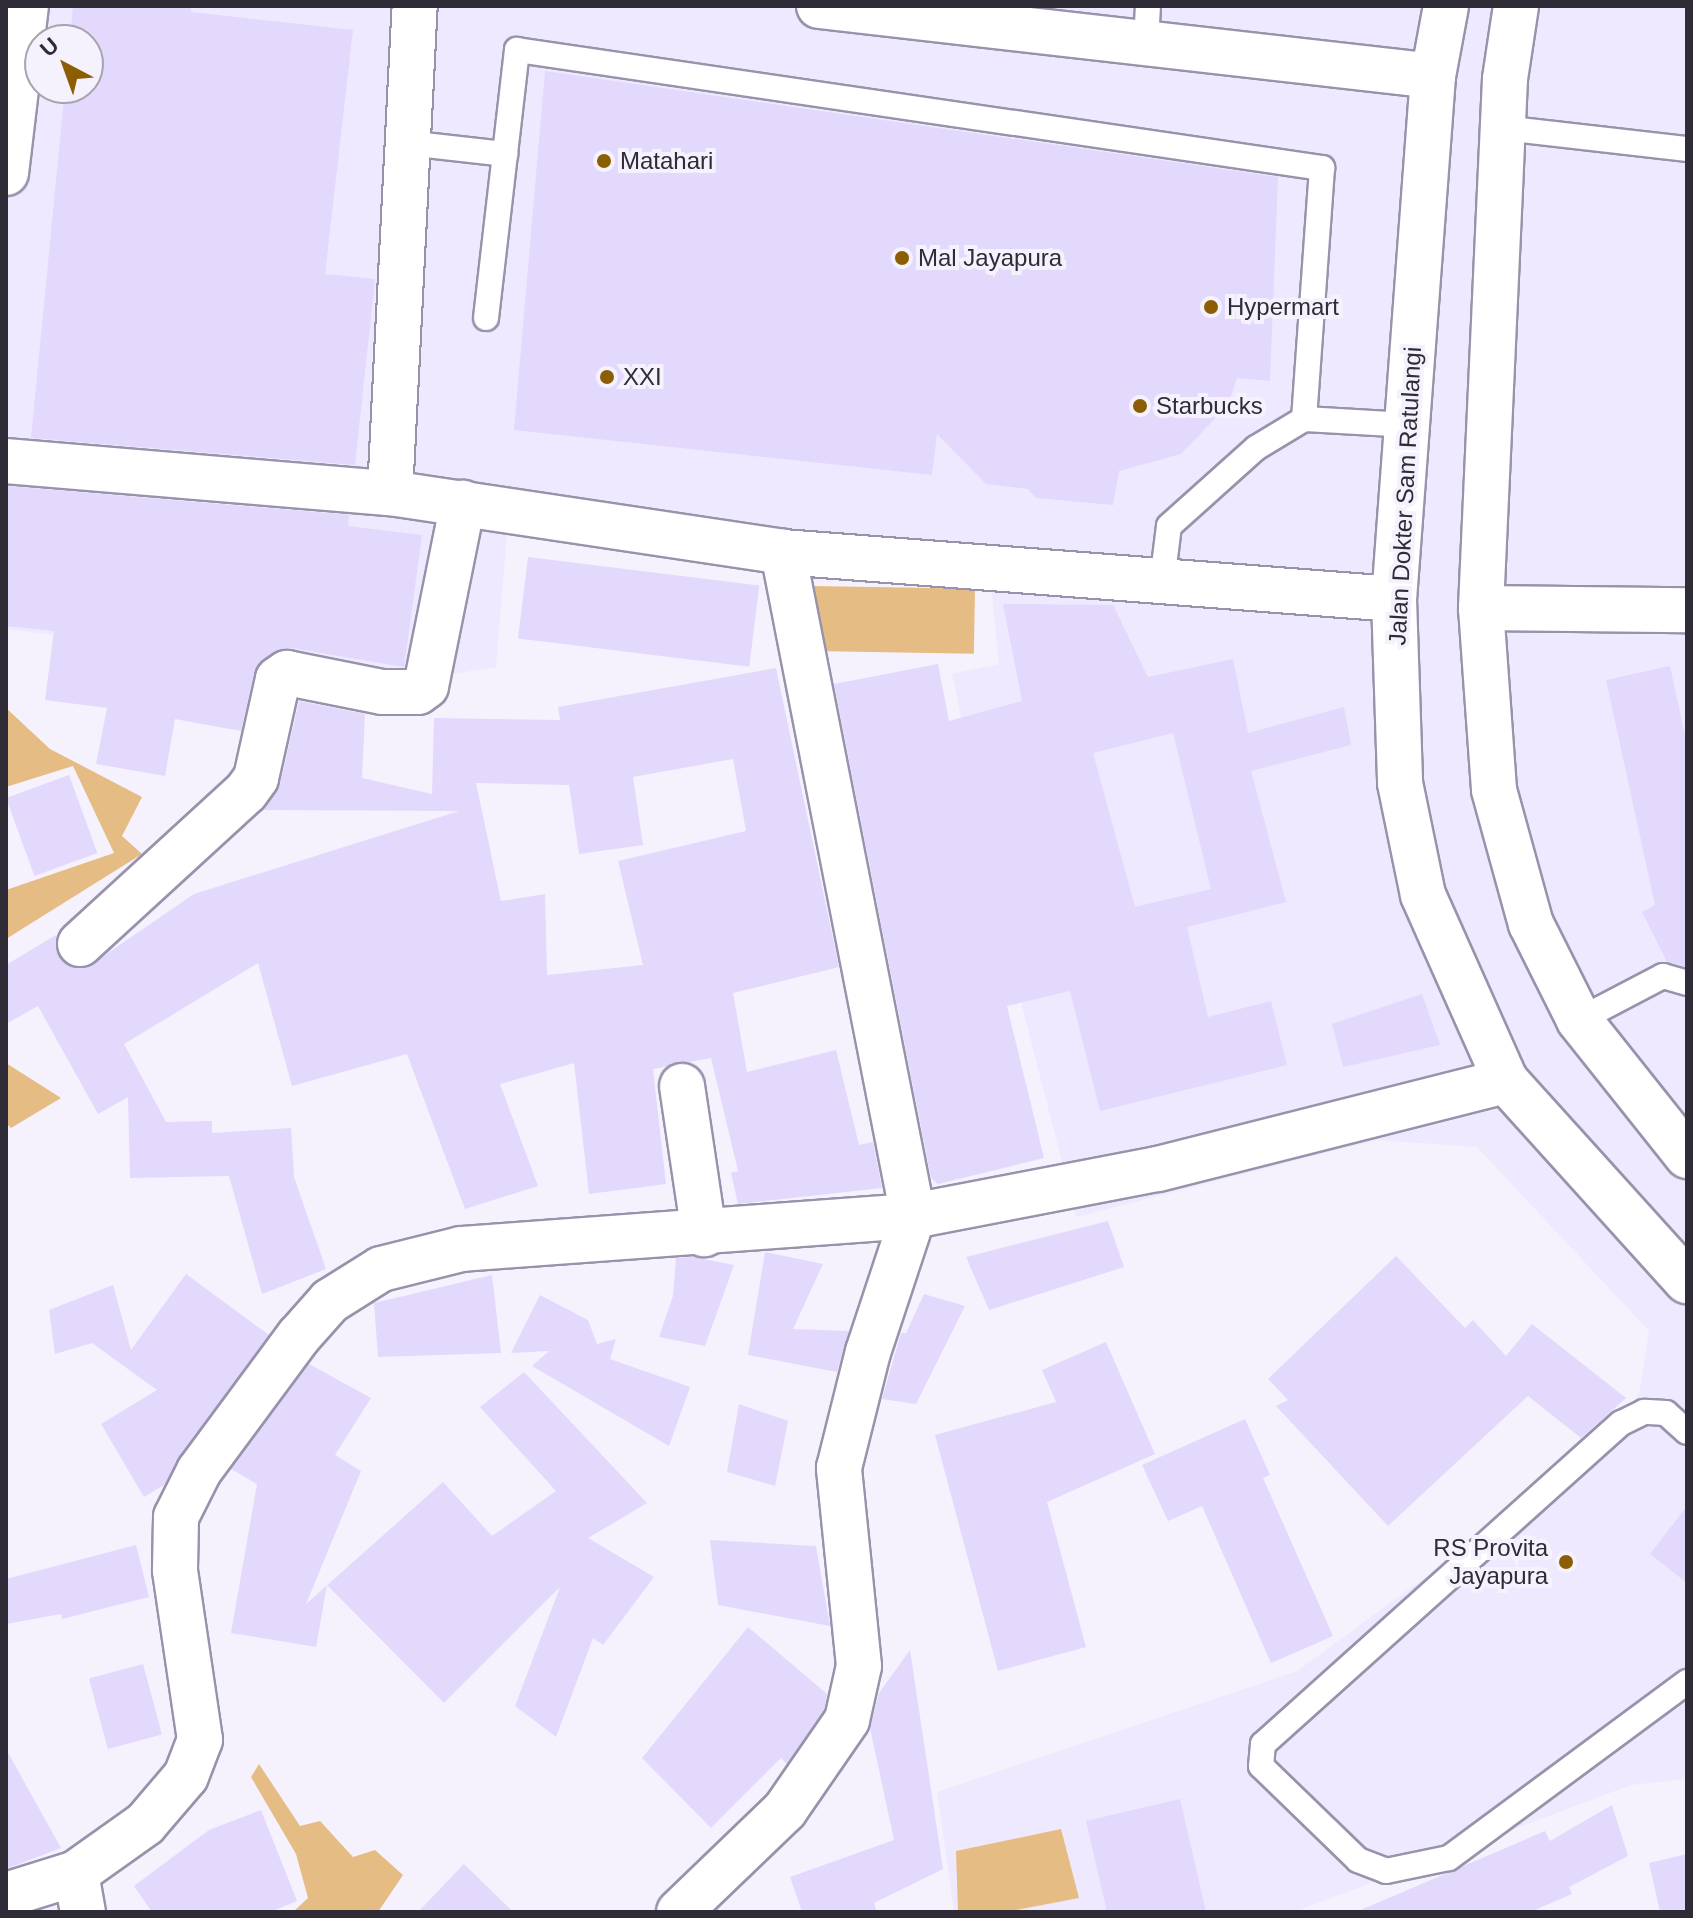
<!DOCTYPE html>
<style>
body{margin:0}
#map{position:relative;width:1693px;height:1918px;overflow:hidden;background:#f5f2fe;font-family:Arial,sans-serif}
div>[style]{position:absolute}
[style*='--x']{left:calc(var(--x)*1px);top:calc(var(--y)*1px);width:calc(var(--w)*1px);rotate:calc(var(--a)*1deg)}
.built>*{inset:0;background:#eee9fe}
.green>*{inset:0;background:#e5bc83;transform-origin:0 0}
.building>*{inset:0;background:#e2d9fd;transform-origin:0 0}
.roads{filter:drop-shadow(2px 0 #9892ab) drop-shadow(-2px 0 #9892ab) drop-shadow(0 2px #9892ab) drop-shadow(0 -2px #9892ab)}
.lane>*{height:24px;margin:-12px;padding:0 12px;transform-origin:12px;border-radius:12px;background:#fff}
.street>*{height:44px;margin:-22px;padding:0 22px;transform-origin:22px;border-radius:22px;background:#fff}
.secondary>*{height:44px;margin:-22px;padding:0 22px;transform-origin:22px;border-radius:22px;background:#fff}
.dots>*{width:22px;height:22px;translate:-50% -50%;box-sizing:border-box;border:4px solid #f5f2fe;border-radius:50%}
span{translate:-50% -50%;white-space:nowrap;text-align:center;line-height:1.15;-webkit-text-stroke:8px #f5f2fe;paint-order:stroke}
.poi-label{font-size:24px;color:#2f2c37}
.left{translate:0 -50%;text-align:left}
.right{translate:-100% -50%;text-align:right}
.street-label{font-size:24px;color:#2f2c37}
.frame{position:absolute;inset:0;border:8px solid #2f2c37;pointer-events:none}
.north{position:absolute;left:24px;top:24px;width:80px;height:80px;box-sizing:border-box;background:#f5f2fe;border:2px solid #a6a3ae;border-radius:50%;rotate:319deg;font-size:22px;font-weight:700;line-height:32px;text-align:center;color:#2f2c37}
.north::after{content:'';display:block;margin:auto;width:28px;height:36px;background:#8c5e03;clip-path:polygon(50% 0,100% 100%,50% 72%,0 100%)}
</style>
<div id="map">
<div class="built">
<div style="clip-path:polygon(evenodd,6px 6px,1687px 6px,1687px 1779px,1631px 1785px,1294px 1912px,954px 1912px,937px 1792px,1297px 1671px,1594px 1454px,1639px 1394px,1649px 1331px,1477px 1147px,1377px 1140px,1076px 1217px,1019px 994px,952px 674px,999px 664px,991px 585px,507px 534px,496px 667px,410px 681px,6px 629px,6px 6px,40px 40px,88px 40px,88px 88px,40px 88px,40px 40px)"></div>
</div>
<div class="green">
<div style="left:813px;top:586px;width:162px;height:65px;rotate:1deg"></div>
<div style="clip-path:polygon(6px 708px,50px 749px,142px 797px,122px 836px,142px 854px,6px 939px,6px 890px,114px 853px,73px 766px,6px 787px)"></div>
<div style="clip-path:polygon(6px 1063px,61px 1098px,11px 1128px,6px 1123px)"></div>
<div style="clip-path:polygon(259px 1764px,300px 1826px,320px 1821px,353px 1857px,375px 1850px,403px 1875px,378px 1912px,293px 1912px,308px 1898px,296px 1854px,251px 1777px)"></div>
<div style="clip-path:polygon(1061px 1829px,1079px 1898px,1005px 1912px,958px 1912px,956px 1851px)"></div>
</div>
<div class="building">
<div style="clip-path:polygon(73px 6px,191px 6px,191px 12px,353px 30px,325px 274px,375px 279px,355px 465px,31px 438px,65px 88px,88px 88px,88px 40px,70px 40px)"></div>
<div style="clip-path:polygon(545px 71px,1278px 177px,1270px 381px,1237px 378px,1228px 405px,1181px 454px,1119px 471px,1113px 505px,1036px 498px,1028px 489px,986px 484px,937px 434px,932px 475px,514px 430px)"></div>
<div style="clip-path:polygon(6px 486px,349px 515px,348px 526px,422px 535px,404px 667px,292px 648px,274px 652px,254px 674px,241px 731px,175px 719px,165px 776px,96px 764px,107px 708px,45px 700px,54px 631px,6px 626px)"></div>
<div style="left:528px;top:557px;width:233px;height:82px;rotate:7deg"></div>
<div style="clip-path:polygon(evenodd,1003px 604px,1113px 605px,1148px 677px,1233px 659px,1248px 733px,1344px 707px,1351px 745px,1251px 771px,1286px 902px,1187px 927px,1208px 1017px,1271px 1001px,1287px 1065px,1100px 1111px,1070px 991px,1007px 1006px,1044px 1158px,938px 1184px,931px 1178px,834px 684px,938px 664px,949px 721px,1022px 701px,1003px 604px,1173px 733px,1211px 889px,1135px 907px,1093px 753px,1173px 733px)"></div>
<div style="clip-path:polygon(1670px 666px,1687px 745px,1687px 967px,1667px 962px,1642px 912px,1655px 905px,1606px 680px)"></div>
<div style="clip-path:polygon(evenodd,776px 668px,839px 967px,733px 993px,747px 1072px,836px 1050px,859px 1145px,873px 1142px,882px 1188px,738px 1204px,731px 1173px,738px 1171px,711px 1058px,653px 1069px,666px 1184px,589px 1194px,574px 1063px,500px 1084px,538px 1186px,465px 1209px,407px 1054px,292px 1086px,258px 963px,124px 1044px,166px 1122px,212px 1121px,212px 1133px,291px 1128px,294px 1177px,326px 1269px,262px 1294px,229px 1176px,130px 1178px,128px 1097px,98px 1114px,38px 1006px,6px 1024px,6px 965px,56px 935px,61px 960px,86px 968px,194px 894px,459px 811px,264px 810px,280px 784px,299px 701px,365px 714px,362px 778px,432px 794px,434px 718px,560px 720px,558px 707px,776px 668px,733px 759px,746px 831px,618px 861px,643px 965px,547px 975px,545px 894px,501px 901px,476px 783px,569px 785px,579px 854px,643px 845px,633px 777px,733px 759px)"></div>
<div style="left:69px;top:775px;width:83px;height:67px;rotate:70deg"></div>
<div style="clip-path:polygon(1422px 994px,1440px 1045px,1343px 1067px,1332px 1024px)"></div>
<div style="clip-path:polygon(1108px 1221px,1124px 1267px,989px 1310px,966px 1257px)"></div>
<div style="clip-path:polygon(765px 1252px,823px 1264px,793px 1329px,849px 1331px,837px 1372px,748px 1355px)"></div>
<div style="clip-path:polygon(1396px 1256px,1465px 1328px,1473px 1320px,1506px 1356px,1532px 1324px,1626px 1398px,1581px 1438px,1528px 1396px,1388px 1526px,1276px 1406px,1288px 1400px,1268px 1379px)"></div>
<div style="clip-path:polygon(693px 1257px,734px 1265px,705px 1346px,659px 1337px,673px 1296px,676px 1258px)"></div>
<div style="clip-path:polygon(186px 1274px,269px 1335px,164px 1485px,144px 1497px,101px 1424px,157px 1390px,92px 1343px,55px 1354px,49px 1310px,113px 1285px,131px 1350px)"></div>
<div style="clip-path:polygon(492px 1275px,501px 1353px,378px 1357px,374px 1303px)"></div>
<div style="clip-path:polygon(924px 1294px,965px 1306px,916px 1404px,882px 1399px,901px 1333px,906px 1333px)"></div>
<div style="clip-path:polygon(540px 1295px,588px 1320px,597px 1344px,616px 1339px,610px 1359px,690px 1387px,669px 1446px,532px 1366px,549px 1351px,511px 1353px)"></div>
<div style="clip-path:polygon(1106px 1342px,1155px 1454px,1047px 1502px,1086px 1647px,998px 1671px,935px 1435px,1056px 1402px,1042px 1370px)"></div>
<div style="clip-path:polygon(309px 1364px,371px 1398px,335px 1455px,361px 1471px,306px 1604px,443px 1482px,492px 1536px,556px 1491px,480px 1407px,524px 1372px,647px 1503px,588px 1538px,654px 1577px,603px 1645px,593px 1638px,556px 1737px,515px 1706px,560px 1587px,444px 1703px,327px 1585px,316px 1647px,231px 1633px,257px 1484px,231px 1469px)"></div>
<div style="clip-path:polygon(739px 1404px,788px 1421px,775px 1486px,727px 1472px)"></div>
<div style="clip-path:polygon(1245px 1419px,1270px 1475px,1263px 1478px,1333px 1636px,1271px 1663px,1202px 1506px,1168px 1521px,1142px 1465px)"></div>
<div style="clip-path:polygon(1687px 1506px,1687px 1583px,1650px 1554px)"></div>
<div style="clip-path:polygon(710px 1540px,816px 1546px,830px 1626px,718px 1605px)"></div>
<div style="clip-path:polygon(136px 1545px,149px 1597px,62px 1619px,61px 1614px,6px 1624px,6px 1579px)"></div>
<div style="clip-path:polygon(748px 1627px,827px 1694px,824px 1710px,787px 1764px,781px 1758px,711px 1828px,642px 1758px)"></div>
<div style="clip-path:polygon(910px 1650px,943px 1869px,874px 1903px,877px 1912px,802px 1912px,790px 1877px,894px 1840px,870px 1728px,879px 1693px)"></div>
<div style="left:143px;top:1664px;width:73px;height:56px;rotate:75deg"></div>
<div style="clip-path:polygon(6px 1749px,61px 1848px,6px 1869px)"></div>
<div style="clip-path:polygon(1180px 1799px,1206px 1912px,1107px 1912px,1086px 1821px)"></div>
<div style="clip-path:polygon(1612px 1805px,1628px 1856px,1569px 1887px,1572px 1894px,1530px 1912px,1356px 1912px,1545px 1831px,1550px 1841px)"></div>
<div style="clip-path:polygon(261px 1810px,297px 1901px,270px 1912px,152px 1912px,134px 1886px,209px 1830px)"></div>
<div style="clip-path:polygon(1687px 1854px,1687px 1912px,1660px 1912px,1649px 1863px)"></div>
<div style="clip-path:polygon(464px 1864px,513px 1912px,418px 1912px)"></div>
</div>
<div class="roads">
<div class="lane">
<div style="--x:1146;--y:43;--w:37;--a:-87"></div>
<div style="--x:1503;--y:128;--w:185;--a:6.5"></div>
<div style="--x:407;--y:143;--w:99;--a:6.4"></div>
<div style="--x:486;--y:318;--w:270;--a:-83.4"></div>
<div style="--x:517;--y:50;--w:814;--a:8.34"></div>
<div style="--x:1322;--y:168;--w:252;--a:94.1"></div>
<div style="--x:1304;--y:419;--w:103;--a:3.3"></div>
<div style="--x:1162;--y:582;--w:56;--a:-82.9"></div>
<div style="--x:1169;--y:526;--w:117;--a:-41.9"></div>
<div style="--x:1256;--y:448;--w:56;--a:-31.1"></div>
<div style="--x:1579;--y:1020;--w:95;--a:-27.6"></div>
<div style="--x:1663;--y:976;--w:25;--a:16"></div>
<div style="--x:1687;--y:1432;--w:28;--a:-138"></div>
<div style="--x:1666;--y:1413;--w:22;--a:-177"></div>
<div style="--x:1644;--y:1412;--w:25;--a:154"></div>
<div style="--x:1621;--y:1423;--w:481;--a:138.1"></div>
<div style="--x:1263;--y:1744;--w:22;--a:95"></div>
<div style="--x:1261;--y:1766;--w:135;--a:44.1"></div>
<div style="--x:1358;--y:1860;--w:30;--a:21"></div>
<div style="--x:1386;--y:1871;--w:64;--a:-11.7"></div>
<div style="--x:1449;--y:1858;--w:296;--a:-36.5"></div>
</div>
<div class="street">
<div style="--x:819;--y:6;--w:618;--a:6.5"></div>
<div style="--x:6;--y:173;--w:168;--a:-83.2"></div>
<div style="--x:6;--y:461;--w:385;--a:4.8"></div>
<div style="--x:390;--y:493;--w:397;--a:8.5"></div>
<div style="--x:783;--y:552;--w:613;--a:4.4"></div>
<div style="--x:390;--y:493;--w:488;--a:-87.1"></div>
<div style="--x:1481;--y:608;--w:206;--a:0.6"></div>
<div style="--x:80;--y:944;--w:225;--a:-42.5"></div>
<div style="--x:246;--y:792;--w:17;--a:-54"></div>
<div style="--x:256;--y:778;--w:101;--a:-77.5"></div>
<div style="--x:278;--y:679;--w:11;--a:-34"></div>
<div style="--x:287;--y:673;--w:97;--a:11.3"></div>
<div style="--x:382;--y:692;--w:36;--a:0"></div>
<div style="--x:418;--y:692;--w:10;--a:-37"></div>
<div style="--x:426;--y:686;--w:187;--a:-78.6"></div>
<div style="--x:682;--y:1086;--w:150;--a:81.5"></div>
<div style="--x:76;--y:1873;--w:40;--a:80"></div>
<div style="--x:6;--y:1895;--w:73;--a:-17.4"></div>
<div style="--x:76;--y:1873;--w:85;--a:-35.4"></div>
<div style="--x:145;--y:1824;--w:63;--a:-49.5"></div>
<div style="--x:186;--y:1776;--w:39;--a:-69"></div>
<div style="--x:200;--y:1740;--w:172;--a:-98.4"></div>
<div style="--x:175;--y:1570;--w:53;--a:-88.9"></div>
<div style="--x:176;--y:1517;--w:51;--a:-63.4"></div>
<div style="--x:199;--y:1471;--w:168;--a:-53.5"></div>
<div style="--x:299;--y:1336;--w:47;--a:-48.5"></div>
<div style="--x:330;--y:1301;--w:60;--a:-32.1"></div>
<div style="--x:381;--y:1269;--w:82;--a:-14"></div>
<div style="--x:461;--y:1249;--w:453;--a:-4.2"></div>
<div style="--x:913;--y:1216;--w:249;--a:-10.9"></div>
<div style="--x:1158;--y:1169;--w:359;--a:-14.2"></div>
<div style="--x:679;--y:1912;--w:147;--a:-43.9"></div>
<div style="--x:785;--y:1810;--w:109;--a:-55.4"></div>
<div style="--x:847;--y:1720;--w:55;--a:-77.5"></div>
<div style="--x:859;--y:1666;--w:199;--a:-95.8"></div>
<div style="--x:839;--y:1468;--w:120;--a:-76"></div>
<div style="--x:868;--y:1352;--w:143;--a:-71.7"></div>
<div style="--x:913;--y:1216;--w:677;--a:-101.08"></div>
</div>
<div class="secondary">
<div style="--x:1446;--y:6;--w:71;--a:100.5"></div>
<div style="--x:1433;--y:76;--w:524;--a:94.26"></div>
<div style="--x:1394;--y:599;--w:184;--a:88.1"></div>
<div style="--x:1400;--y:783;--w:114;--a:78.4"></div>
<div style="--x:1423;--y:895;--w:204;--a:66"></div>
<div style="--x:1506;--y:1081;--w:270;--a:47.9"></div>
<div style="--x:1516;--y:6;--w:74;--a:98.6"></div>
<div style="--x:1505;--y:79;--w:530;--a:92.6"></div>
<div style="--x:1481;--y:608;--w:182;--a:85.9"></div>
<div style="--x:1494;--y:790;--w:139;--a:74.6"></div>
<div style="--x:1531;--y:924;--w:107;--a:63.4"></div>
<div style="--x:1579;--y:1020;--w:174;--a:51.5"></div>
</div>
</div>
<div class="dots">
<div style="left:604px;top:161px;background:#8c5e03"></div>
<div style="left:902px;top:258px;background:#8c5e03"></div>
<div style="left:1211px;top:307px;background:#8c5e03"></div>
<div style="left:607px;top:377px;background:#8c5e03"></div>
<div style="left:1140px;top:406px;background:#8c5e03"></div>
<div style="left:1566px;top:1562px;background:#8c5e03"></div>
</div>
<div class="poi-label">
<span class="left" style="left:620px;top:161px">Matahari</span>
<span class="left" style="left:918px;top:258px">Mal Jayapura</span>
<span class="left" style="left:1227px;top:307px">Hypermart</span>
<span class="left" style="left:623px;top:377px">XXI</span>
<span class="left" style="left:1156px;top:406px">Starbucks</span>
<span class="right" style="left:1548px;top:1562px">RS Provita<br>Jayapura</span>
</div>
<div class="street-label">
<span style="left:1405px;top:496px;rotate:-87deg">Jalan Dokter Sam Ratulangi</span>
</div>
<div class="frame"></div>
<div class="north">U</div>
</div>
